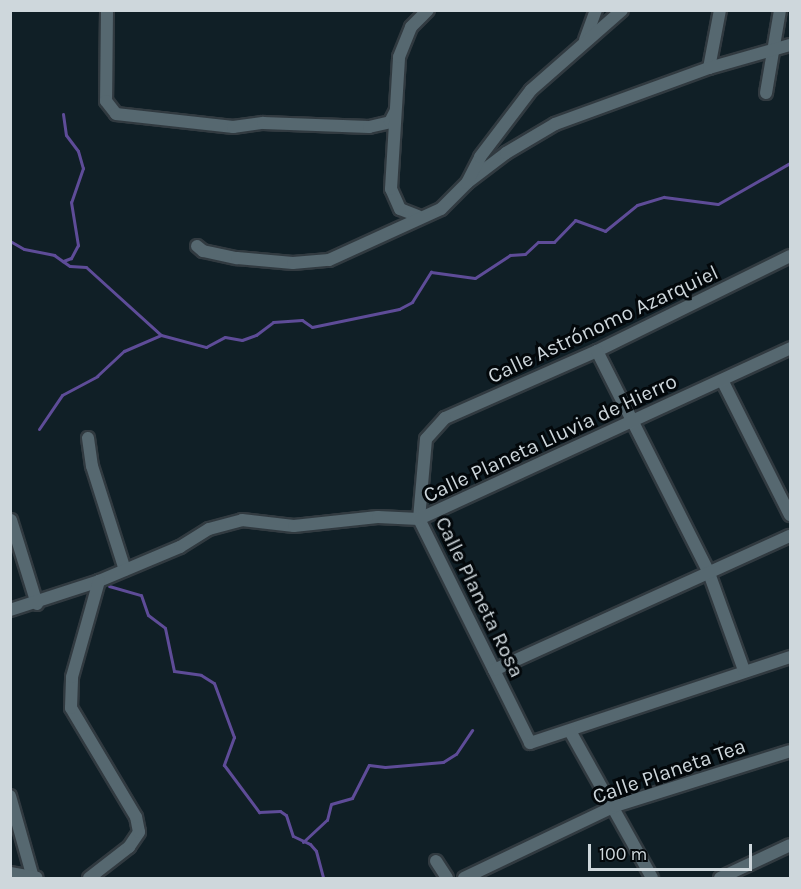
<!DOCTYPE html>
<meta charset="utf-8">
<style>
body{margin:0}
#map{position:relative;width:801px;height:889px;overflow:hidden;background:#101f26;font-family:Karla,sans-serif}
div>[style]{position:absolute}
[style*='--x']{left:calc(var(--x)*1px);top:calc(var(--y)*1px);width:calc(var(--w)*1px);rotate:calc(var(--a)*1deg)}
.stream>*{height:3px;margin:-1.5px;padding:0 1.5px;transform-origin:1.5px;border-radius:1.5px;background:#5e4c98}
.roads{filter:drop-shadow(2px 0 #313a40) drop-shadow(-2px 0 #313a40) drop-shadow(0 2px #313a40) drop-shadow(0 -2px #313a40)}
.minor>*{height:12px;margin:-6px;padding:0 6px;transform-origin:6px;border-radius:6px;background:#566870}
span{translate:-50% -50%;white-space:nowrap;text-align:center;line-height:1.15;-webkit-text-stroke:6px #03080b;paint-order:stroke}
.street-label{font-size:21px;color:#ced7dc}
.frame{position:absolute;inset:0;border:12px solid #ced7dc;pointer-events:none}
.scale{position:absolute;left:588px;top:844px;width:164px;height:27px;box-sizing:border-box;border:3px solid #ced7dc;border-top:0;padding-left:8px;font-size:18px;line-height:21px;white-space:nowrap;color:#ced7dc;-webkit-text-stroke:4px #03080b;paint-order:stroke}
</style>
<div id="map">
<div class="stream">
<div style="--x:63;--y:114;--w:21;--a:82"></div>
<div style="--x:66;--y:135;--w:20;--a:53"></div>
<div style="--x:78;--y:151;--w:18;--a:74"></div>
<div style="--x:83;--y:168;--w:36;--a:109"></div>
<div style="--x:71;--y:202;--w:44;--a:80.8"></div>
<div style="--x:78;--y:245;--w:15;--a:118"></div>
<div style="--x:71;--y:258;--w:9;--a:159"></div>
<div style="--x:10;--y:241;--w:16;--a:30"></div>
<div style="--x:24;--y:249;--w:31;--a:11"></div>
<div style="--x:54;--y:255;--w:19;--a:35"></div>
<div style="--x:70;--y:266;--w:16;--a:4"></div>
<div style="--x:86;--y:267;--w:101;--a:42.2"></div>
<div style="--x:161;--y:335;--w:47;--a:14.9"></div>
<div style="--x:206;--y:347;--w:21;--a:-28"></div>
<div style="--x:225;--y:337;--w:17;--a:10"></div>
<div style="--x:242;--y:340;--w:15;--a:-20"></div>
<div style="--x:256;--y:335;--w:21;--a:-37"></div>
<div style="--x:273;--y:322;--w:29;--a:-4"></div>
<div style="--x:302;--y:320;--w:12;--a:35"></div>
<div style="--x:312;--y:327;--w:89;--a:-11.7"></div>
<div style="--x:399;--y:309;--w:15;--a:-28"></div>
<div style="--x:412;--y:302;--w:36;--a:-58"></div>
<div style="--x:431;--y:272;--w:44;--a:7.8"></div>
<div style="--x:475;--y:278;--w:42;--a:-33.3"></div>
<div style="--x:510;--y:255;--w:15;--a:-4"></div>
<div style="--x:525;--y:254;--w:18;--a:-43"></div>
<div style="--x:538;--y:242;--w:16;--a:0"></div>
<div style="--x:554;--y:242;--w:30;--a:-46"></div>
<div style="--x:575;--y:220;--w:32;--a:20"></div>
<div style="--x:605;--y:231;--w:41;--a:-39.1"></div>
<div style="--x:637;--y:205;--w:28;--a:-17"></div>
<div style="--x:664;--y:197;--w:54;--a:7.4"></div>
<div style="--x:718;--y:204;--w:83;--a:-29.7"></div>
<div style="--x:39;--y:429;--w:41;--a:-55.9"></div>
<div style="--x:62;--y:395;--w:40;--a:-28"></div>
<div style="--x:97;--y:376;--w:37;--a:-43"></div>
<div style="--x:124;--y:351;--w:40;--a:-23.4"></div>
<div style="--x:109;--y:586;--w:33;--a:16"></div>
<div style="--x:141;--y:595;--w:21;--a:71"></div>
<div style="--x:148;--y:615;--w:21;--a:37"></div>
<div style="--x:165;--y:628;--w:44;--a:78.2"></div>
<div style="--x:174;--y:671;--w:27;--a:8"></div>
<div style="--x:201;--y:675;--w:15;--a:32"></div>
<div style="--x:214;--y:683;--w:58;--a:69.7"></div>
<div style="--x:234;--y:737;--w:30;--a:110"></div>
<div style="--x:224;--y:765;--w:59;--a:53.3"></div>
<div style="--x:259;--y:812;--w:21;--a:-3"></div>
<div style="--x:280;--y:811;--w:7;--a:34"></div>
<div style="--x:286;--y:815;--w:22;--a:72"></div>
<div style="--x:293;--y:836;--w:19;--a:25"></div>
<div style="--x:310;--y:844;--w:9;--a:49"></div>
<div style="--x:316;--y:851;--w:28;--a:75"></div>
<div style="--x:303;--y:842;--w:33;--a:-43"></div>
<div style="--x:327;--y:820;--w:16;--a:-76"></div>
<div style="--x:331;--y:804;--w:22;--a:-16"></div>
<div style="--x:352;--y:798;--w:37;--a:-63"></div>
<div style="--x:369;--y:765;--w:16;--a:7"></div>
<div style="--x:385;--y:767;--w:58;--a:-4.9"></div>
<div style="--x:443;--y:762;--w:15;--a:-32"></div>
<div style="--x:456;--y:754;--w:29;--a:-56"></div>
</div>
<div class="roads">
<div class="minor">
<div style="--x:107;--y:10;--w:91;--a:90.6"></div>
<div style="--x:106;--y:101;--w:16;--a:52"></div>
<div style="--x:116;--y:114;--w:118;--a:6.3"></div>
<div style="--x:233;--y:127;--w:30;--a:-8"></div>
<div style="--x:263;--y:123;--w:106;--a:2.2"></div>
<div style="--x:369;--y:127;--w:22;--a:-13"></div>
<div style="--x:390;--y:122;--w:11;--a:-63"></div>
<div style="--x:585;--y:40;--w:32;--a:-70"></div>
<div style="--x:709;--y:68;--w:59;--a:-79.3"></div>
<div style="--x:766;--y:93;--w:84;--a:-80.4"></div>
<div style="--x:468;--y:182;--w:48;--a:-37.3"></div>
<div style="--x:506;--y:153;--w:57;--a:-30.6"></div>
<div style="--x:555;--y:124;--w:164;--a:-20"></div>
<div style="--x:709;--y:68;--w:84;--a:-15.9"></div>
<div style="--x:418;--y:216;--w:19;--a:-159"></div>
<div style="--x:400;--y:209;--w:22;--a:-114"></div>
<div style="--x:391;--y:189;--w:132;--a:-86.5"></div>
<div style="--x:399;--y:57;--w:32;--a:-68"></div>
<div style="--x:411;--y:27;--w:24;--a:-45"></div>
<div style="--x:197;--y:246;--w:8;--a:40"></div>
<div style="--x:203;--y:251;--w:35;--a:12"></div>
<div style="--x:237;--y:258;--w:56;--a:5.1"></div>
<div style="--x:293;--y:263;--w:36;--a:-5"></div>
<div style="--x:329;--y:260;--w:123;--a:-24.5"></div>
<div style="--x:441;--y:209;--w:37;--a:-45"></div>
<div style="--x:467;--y:183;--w:29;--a:-63"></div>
<div style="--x:480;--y:157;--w:84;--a:-52.7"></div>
<div style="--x:531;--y:90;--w:121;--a:-41.3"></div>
<div style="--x:790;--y:256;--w:215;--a:153.8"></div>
<div style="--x:597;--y:351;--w:166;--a:156.2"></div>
<div style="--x:445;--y:418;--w:28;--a:132"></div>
<div style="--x:426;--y:439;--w:80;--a:95"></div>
<div style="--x:419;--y:519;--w:250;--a:63.6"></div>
<div style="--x:530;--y:743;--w:274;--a:-18.3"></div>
<div style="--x:597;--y:351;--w:249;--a:63.2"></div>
<div style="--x:709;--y:573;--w:103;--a:70.2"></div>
<div style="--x:723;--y:382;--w:149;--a:63.3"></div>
<div style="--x:88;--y:438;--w:28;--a:82"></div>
<div style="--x:92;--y:466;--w:109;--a:72.4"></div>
<div style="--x:11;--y:520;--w:88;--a:72.8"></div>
<div style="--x:10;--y:610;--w:94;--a:-18"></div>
<div style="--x:99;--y:581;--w:88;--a:-22.8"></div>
<div style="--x:180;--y:547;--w:34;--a:-32"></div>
<div style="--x:209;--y:529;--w:34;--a:-15"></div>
<div style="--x:242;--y:520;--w:52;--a:6.6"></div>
<div style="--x:294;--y:526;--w:84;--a:-6.1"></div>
<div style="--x:378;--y:517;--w:41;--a:2.8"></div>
<div style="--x:419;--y:519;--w:409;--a:-24.7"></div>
<div style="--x:494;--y:670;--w:325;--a:-24.4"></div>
<div style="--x:570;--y:731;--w:168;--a:60.8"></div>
<div style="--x:10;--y:796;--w:85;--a:74.3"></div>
<div style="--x:436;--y:861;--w:20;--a:57"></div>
<div style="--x:10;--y:873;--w:27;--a:10"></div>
<div style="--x:89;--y:878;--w:51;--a:-37.8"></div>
<div style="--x:129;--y:847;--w:18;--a:-56"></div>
<div style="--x:139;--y:832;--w:15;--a:-101"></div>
<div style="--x:136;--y:817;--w:127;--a:-120.8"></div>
<div style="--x:71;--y:708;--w:31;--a:-88"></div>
<div style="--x:72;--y:677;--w:100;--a:-74.3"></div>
<div style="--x:464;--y:878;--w:167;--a:-25.5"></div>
<div style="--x:615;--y:806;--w:183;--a:-17.4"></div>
<div style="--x:720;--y:878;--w:77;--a:-25.2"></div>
</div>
</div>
<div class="street-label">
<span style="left:603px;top:324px;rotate:-25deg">Calle Astrónomo Azarquiel</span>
<span style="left:550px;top:438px;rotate:-25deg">Calle Planeta Lluvia de Hierro</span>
<span style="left:480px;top:597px;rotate:64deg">Calle Planeta Rosa</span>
<span style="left:669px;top:771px;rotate:-19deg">Calle Planeta Tea</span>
</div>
<div class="frame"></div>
<div class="scale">100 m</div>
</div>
